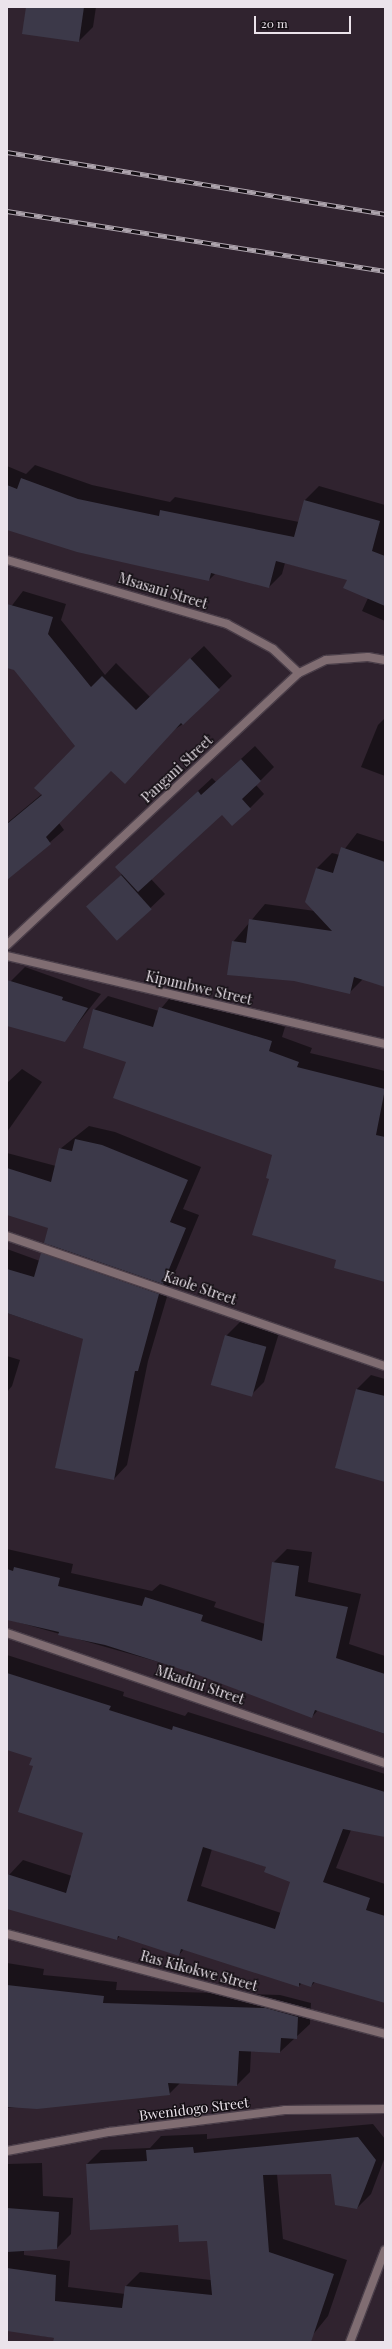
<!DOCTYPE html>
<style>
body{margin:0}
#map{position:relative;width:392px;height:2349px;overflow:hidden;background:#30232f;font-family:"Playfair Display",serif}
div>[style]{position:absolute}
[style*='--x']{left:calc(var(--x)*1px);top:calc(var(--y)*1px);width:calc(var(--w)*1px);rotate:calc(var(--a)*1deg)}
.shadow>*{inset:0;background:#0007}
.building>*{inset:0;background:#3c3949;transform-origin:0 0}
.roads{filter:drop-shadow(1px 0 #4a3e49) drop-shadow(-1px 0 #4a3e49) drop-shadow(0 1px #4a3e49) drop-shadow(0 -1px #4a3e49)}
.minor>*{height:8px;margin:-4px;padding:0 4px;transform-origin:4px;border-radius:4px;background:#806d72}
.tertiary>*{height:8px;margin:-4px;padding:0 4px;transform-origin:4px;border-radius:4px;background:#806d72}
.rail>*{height:4.5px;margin-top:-2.25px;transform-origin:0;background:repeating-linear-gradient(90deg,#140f14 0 9px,#ada4ad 0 18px);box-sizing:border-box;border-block:1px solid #ada4ad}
span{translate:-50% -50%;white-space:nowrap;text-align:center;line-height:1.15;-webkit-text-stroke:3px #140f14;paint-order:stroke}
.street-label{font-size:14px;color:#ebe3eb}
.frame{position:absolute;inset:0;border:8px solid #ebe3eb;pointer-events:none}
.scale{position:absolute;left:254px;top:16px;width:97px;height:18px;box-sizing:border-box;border:2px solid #ebe3eb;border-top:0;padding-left:5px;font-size:12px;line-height:14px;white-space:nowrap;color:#ebe3eb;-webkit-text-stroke:3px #140f14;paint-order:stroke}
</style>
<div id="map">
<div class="shadow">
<div style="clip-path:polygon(27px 7px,96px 7px,93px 27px,79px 41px)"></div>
<div style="clip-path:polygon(35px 465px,92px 485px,170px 502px,175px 497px,299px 522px,305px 500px,319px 486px,385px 505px,385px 621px,362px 611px,368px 598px,348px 579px,285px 563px,282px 574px,269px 587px,216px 573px,209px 580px,7px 529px,7px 466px,26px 474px)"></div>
<div style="clip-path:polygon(23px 591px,66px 604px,61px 620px,105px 675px,116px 663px,150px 697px,204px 646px,232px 676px,183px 724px,111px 770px,59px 823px,64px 830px,17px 871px,7px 859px,7px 823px,42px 794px,76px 746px,15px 669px,7px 667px,7px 612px)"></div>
<div style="clip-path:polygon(385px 718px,385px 776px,361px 767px,378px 725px)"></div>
<div style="clip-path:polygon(255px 746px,274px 767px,256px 785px,264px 794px,250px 808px,222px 814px,151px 879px,165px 894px,118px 939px,102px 893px,122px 874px,116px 867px,212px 778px,216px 782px)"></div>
<div style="clip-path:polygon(357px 833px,385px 842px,385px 986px,363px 979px,349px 993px,233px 942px,265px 904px,315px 911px,306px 902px,317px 868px,332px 853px,340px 855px)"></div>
<div style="clip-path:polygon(25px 967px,101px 994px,64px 1041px,7px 1025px,7px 994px,11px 981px)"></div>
<div style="clip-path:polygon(174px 993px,285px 1027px,282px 1037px,312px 1048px,310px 1053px,385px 1071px,385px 1281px,337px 1260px,271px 1178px,273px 1154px,127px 1061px,94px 1010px,108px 996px,159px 1011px)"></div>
<div style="clip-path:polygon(22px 1069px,42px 1082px,7px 1132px,7px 1083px)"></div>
<div style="clip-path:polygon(89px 1126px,115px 1132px,201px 1167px,183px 1209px,199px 1215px,176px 1270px,167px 1279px,172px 1280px,148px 1361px,127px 1465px,114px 1479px,84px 1339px,7px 1313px,7px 1249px,40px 1261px,51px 1244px,50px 1228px,7px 1214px,7px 1153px,56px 1166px,60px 1149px)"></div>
<div style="clip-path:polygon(240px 1322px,279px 1333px,264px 1382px,250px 1396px,226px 1336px)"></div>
<div style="clip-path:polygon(7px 1356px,20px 1360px,12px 1386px,7px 1392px)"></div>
<div style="clip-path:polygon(371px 1375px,385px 1379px,385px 1481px,336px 1468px,357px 1389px)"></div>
<div style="clip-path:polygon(7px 1549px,73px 1564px,71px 1573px,152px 1591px,160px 1584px,216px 1602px,214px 1607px,265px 1624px,273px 1563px,287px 1549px,312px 1552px,308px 1582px,361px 1594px,349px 1644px,385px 1656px,385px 1734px,318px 1710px,312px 1717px,194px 1672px,7px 1619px)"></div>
<div style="clip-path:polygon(evenodd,7px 1655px,124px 1692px,123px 1696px,185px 1716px,188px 1712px,385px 1774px,385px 1836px,351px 1830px,336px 1868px,385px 1884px,385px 2002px,316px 1981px,311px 1986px,302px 1983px,299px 1986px,184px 1949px,179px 1955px,120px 1936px,117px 1939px,7px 1908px,9px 1875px,23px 1860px,72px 1876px,84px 1832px,34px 1766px,33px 1757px,7px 1749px,7px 1655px,212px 1849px,267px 1867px,292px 1882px,281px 1913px,201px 1886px,212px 1849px)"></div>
<div style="clip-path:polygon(7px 1963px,44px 1969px,43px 1975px,117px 1982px,116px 1990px,280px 1995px,311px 2003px,310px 2024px,280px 2052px,251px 2051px,250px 2072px,237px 2085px,180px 2083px,169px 2094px,7px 2108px)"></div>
<div style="clip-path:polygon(373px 2124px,385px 2139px,385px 2157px,371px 2194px,357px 2208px,332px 2173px,277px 2174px,283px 2239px,347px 2260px,328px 2316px,307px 2342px,54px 2342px,55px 2338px,7px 2330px,7px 2164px,42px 2163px,43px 2196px,73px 2198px,71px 2234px,57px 2248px,24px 2250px,24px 2255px,70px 2261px,68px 2287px,125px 2294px,126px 2286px,140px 2272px,211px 2280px,208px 2240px,87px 2164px,101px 2150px,150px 2148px,161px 2136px,207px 2134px,207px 2139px)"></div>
</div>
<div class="building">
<div style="clip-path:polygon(26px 7px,84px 7px,79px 42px,22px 34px)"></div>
<div style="clip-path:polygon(21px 478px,78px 499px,159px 516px,160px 510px,294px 537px,304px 500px,380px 521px,372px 551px,385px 556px,385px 606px,343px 588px,347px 580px,276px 561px,269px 588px,211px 573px,209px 581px,148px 568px,77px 552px,7px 530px,7px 485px,17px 489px)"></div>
<div style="clip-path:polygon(7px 604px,53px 617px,48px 634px,91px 687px,102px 676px,136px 710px,190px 658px,220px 690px,183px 725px,181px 723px,125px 784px,111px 771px,46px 837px,51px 844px,7px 880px,7px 824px,42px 795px,34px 788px,75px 746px,14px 670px,7px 668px)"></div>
<div style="clip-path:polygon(241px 759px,261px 781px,242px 799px,251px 809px,232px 826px,222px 815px,138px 892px,115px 867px,198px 791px,201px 795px)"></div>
<div style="clip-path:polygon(341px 847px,385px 862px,385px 987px,354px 977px,350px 994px,294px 981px,227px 975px,232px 941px,246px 943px,249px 919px,332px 931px,305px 902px,316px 868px,333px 873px)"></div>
<div style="left:121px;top:875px;width:46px;height:47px;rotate:48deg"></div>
<div style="clip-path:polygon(7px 980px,63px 997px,62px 1000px,88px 1008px,65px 1042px,7px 1026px)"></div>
<div style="clip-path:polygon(159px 1007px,272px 1041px,269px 1051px,299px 1062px,297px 1067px,385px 1089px,376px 1135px,385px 1137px,385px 1282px,334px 1268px,336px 1260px,252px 1235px,269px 1179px,266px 1178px,272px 1155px,113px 1098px,126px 1062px,83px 1048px,93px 1009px,153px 1027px)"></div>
<div style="clip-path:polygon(75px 1139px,102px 1145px,188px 1180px,170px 1222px,186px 1228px,163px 1284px,44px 1243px,48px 1228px,7px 1215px,7px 1168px,51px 1182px,59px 1148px,72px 1151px)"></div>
<div style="clip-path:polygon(41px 1253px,159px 1294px,138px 1371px,135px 1371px,114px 1480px,55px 1468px,83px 1339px,7px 1313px,7px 1269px,34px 1277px)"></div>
<div style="left:225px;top:1335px;width:43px;height:52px;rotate:16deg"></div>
<div style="clip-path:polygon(356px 1389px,385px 1396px,385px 1482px,335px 1468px)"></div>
<div style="clip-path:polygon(272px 1562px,299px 1566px,295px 1596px,348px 1607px,336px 1658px,385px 1674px,385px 1734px,315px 1710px,312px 1718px,193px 1673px,105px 1645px,58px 1635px,59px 1632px,7px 1620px,7px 1569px,13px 1571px,14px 1567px,60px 1578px,58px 1586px,142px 1606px,145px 1597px,203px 1615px,201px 1621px,262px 1641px)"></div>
<div style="clip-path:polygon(evenodd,7px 1673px,111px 1706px,109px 1710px,172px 1730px,173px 1726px,385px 1792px,385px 1837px,343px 1829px,323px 1882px,370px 1898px,366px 1910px,385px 1916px,385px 2003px,313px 1982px,311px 1987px,299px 1983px,299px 1987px,181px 1949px,179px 1956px,118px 1936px,117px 1940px,7px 1909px,7px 1874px,66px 1893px,83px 1833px,18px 1812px,33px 1766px,29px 1765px,32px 1758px,7px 1750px,7px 1673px,203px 1847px,266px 1867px,264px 1872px,290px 1882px,275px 1929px,187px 1901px,203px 1847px)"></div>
<div style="clip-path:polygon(7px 1985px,104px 1996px,103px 2003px,266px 2008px,298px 2017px,297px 2039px,281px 2038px,280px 2053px,239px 2051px,237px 2086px,168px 2083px,170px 2095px,37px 2109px,7px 2107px)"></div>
<div style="clip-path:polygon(358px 2137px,376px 2160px,357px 2209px,335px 2205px,331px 2174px,263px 2175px,269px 2252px,334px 2274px,311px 2342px,53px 2342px,54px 2338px,7px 2331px,7px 2268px,56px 2275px,55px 2301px,122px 2308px,125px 2286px,212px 2295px,207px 2241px,179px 2242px,178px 2225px,90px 2230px,86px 2164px,147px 2161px,146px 2150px,193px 2147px,194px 2153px)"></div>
<div style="clip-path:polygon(7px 2208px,59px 2212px,57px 2249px,7px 2252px)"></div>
</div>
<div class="roads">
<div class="minor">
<div style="--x:7;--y:560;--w:229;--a:16.2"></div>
<div style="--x:227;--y:624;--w:52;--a:28.5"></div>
<div style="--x:273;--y:649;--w:35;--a:43"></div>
<div style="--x:7;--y:956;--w:388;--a:13.1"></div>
<div style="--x:7;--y:1236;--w:400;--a:19"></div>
<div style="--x:7;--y:1633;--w:400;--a:19"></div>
<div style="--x:7;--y:1934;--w:391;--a:14.8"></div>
<div style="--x:7;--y:2151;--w:104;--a:-10.6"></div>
<div style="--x:109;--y:2132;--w:177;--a:-7.1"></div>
<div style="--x:285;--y:2110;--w:100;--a:-0.6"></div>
</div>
<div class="tertiary">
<div style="--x:7;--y:945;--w:399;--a:-43"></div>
<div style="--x:299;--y:673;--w:30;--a:-26"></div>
<div style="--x:326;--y:660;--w:42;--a:-4.1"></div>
<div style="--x:368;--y:657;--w:17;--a:10"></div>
<div style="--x:350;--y:2342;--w:98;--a:-69.2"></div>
</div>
</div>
<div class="rail">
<div style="--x:7;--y:152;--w:383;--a:9.3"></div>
<div style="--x:7;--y:211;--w:383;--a:9"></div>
</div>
<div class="street-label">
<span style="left:163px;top:591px;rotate:17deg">Msasani Street</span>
<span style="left:177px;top:769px;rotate:-43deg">Pangani Street</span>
<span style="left:199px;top:988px;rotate:13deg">Kipumbwe Street</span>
<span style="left:200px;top:1288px;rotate:19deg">Kaole Street</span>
<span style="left:200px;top:1685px;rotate:19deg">Mkadini Street</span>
<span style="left:199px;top:1971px;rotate:15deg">Ras Kikokwe Street</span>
<span style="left:194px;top:2109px;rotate:-7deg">Bwenidogo Street</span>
</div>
<div class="frame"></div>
<div class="scale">20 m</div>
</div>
